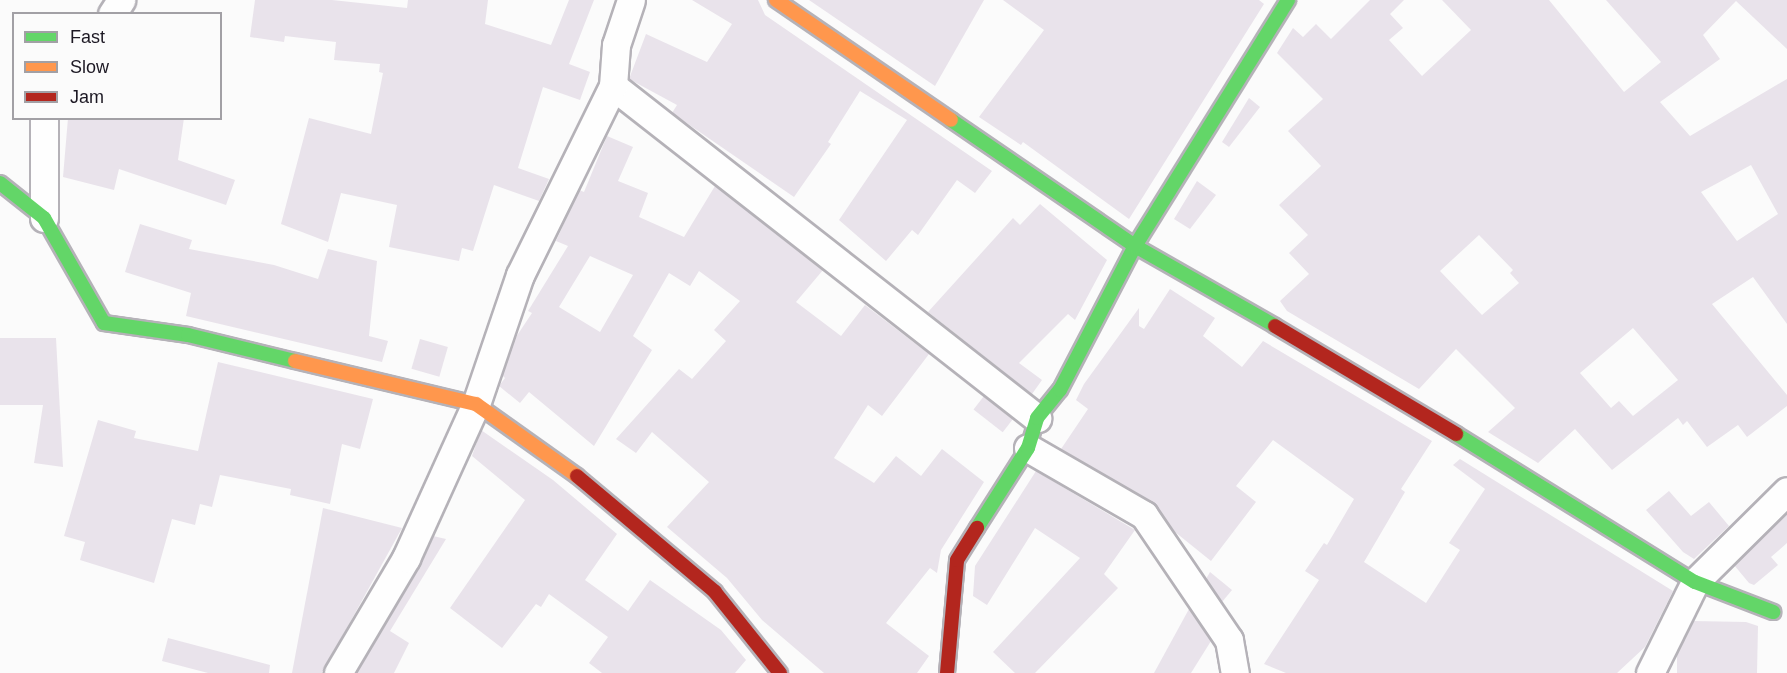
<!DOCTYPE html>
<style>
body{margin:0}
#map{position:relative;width:1787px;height:673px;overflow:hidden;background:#fbfbfb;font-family:Arial,sans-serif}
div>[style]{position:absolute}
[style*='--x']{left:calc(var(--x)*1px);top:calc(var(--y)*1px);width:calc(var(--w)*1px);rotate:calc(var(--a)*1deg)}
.building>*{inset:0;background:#e9e3eb;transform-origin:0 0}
.roads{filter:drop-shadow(2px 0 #b5b2b8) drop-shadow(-2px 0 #b5b2b8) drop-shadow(0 2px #b5b2b8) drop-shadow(0 -2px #b5b2b8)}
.street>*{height:27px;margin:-13.5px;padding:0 13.5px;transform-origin:13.5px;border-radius:13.5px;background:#fefefe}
.fast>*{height:14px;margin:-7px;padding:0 7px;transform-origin:7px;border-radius:7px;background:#63d668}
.slow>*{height:14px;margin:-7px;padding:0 7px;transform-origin:7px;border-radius:7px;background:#ff974d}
.jam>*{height:14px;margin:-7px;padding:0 7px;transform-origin:7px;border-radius:7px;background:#b3261e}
span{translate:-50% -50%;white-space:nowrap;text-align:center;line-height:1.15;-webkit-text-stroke:5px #fbfbfb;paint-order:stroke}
.legend{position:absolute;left:12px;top:12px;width:210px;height:108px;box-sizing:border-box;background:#fbfbfb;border:2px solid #a2a0a5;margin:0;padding:8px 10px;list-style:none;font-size:18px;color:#1c1823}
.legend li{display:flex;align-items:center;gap:12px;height:30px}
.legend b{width:30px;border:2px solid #a2a0a5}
</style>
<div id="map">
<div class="building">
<div style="clip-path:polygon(255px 0,332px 0,407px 8px,408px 0,488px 0,485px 24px,551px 45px,569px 0,594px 0,569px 64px,590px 72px,580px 100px,543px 87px,518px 168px,549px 179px,539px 201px,494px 185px,473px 251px,462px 248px,459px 261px,389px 247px,397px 205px,341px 193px,328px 242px,281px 224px,309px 118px,371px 134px,383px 73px,379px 72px,380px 64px,334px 60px,336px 42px,285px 36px,284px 42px,250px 37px)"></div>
<div style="clip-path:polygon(692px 0,758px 0,765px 15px,992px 171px,975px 193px,957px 180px,918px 235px,912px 230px,886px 261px,839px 220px,907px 120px,860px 91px,828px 142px,831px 144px,794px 197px,672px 113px,677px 105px,629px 79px,646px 34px,707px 62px,732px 24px)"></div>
<div style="clip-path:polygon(809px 0,984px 0,935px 86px)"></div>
<div style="clip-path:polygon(1003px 0,1259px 0,1264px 4px,1129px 219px,1023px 142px,1021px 145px,979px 117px,1044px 30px)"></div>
<div style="clip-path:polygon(evenodd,1370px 0,1404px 0,1390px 14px,1403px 28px,1389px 40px,1422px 76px,1471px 30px,1442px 0,1549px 0,1624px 92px,1661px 62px,1606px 0,1787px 0,1787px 49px,1736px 1px,1703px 35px,1720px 59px,1660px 102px,1690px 136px,1787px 79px,1787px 324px,1753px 277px,1712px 304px,1787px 395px,1787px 406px,1747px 437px,1738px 425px,1707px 447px,1687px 421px,1683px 425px,1678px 418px,1612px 470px,1575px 429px,1538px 463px,1488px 432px,1515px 408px,1456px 349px,1419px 389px,1287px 311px,1280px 301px,1309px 274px,1289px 253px,1308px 235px,1279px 205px,1321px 166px,1288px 131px,1323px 99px,1277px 53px,1293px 28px,1303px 37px,1316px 24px,1331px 39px,1370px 0,1751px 165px,1778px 214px,1737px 241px,1701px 192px,1751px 165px,1370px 0,1479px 235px,1513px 270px,1510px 273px,1519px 283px,1482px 315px,1440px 271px,1479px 235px,1370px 0,1633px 328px,1678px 380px,1633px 416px,1619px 401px,1611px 408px,1580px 373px,1633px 328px)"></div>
<div style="clip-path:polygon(1249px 98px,1260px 107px,1229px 147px,1222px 142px)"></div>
<div style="clip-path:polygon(68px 118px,184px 118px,178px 160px,235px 180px,226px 205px,119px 169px,114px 190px,63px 177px)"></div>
<div style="clip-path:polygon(evenodd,607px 136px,633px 147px,618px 181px,648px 193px,639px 217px,684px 237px,715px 186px,823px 270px,796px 302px,841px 336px,865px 305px,929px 354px,882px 416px,868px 405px,834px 458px,874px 483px,896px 456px,921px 476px,942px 449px,984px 482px,941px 550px,937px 573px,930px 568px,886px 623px,929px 656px,917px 673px,824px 673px,762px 620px,727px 578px,667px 527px,709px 482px,652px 432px,636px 453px,616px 439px,679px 369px,692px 379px,726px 341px,714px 330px,740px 301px,699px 271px,690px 286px,669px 273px,633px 336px,652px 350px,594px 446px,529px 392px,520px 403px,499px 386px,505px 378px,502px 375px,514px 340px,532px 313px,528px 311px,568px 246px,556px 241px,579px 190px,584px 192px,607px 136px,590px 256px,633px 275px,600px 332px,559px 307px,590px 256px)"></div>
<div style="clip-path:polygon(1197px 181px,1216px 195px,1190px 229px,1174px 219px)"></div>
<div style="clip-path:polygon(1040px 204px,1107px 260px,1075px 320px,1068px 314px,1019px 363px,1042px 380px,1032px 394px,928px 312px,1013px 218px,1020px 225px)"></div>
<div style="clip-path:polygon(140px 224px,192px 240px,189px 249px,274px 265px,318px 279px,328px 249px,377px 261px,369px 336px,388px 341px,382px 362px,186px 316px,191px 293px,125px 272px)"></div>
<div style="clip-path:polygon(1170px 289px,1215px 318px,1203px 336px,1242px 367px,1263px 341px,1432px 441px,1401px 489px,1405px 492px,1364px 562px,1426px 603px,1460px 550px,1449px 543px,1485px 489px,1453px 465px,1460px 459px,1673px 591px,1645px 647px,1617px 673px,1286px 673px,1264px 664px,1319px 580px,1305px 571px,1324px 543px,1327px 545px,1354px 499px,1273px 440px,1236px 486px,1256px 502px,1211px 561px,1175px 532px,1152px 502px,1061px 449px,1088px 409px,1076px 400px,1084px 384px,1139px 308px,1139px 326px,1144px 329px)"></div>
<div style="clip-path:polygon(0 338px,56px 338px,63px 467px,34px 463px,43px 405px,0 405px)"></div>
<div style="left:420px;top:339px;width:29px;height:31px;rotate:16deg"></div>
<div style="clip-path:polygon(218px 362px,373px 399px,360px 449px,342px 444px,330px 504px,290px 495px,291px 489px,220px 475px,212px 507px,200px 504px,195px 525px,172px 519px,154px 583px,80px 560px,85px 542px,64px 536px,98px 420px,136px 431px,134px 438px,198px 451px)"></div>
<div style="left:984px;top:396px;width:37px;height:17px;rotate:38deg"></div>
<div style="clip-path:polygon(481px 430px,553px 480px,617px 534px,585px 580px,628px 611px,650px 580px,721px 630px,746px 660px,735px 673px,602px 673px,589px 663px,608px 637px,549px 594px,541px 607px,536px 604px,502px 648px,450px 608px,525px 500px,472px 456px)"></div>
<div style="clip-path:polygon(1036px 471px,1135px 530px,1104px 574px,1118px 588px,1035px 673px,1015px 673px,993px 652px,1080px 558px,1035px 528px,987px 605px,973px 596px,975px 566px)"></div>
<div style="clip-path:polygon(1669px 491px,1691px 516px,1709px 502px,1729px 526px,1694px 559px,1683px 552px,1646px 510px)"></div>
<div style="clip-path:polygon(323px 508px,402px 528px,322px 673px,292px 673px)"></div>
<div style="clip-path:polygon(1787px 513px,1787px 543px,1771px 557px,1778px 565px,1754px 585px,1749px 583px,1734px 565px)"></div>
<div style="clip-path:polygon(433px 536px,446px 539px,390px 631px,409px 643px,394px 673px,356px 673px)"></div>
<div style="clip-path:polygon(1210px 572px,1232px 590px,1222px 602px,1206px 579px)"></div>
<div style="clip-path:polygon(1189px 609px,1211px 641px,1191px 673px,1154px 673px)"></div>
<div style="clip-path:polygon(1693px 621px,1746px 622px,1758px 626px,1757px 673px,1677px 673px,1677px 654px)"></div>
<div style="clip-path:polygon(168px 638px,270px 665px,269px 673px,208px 673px,162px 661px)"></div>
</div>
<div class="roads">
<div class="street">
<div style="--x:112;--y:14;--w:17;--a:-57"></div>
<div style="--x:613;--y:86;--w:539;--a:38.06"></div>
<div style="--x:44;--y:218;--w:100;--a:-90"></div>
<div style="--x:1028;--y:448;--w:134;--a:30"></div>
<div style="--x:1144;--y:515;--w:151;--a:55.8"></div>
<div style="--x:1229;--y:640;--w:34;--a:80"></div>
<div style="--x:338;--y:673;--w:134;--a:-59.4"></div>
<div style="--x:406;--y:558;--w:169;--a:-65.6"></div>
<div style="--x:476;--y:404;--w:136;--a:-71.2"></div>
<div style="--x:520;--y:275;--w:211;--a:-63.8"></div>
<div style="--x:613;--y:86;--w:41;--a:-85.8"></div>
<div style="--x:616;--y:45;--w:47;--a:-71.6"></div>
<div style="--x:1650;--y:673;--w:102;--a:-63.7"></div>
<div style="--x:1695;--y:582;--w:129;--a:-44.7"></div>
</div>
<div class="fast">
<div style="--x:951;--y:120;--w:223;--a:34.4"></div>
<div style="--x:1135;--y:246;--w:161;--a:29.7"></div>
<div style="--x:0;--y:183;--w:56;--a:38.5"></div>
<div style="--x:44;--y:218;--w:121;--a:60.3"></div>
<div style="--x:104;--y:323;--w:85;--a:8.1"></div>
<div style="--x:188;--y:335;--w:110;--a:13.7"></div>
<div style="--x:1456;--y:434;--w:281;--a:31.8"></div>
<div style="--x:1695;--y:582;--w:84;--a:21"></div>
<div style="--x:977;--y:528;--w:95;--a:-57.5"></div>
<div style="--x:1028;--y:448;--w:31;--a:-73"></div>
<div style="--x:1037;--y:418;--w:36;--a:-51"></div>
<div style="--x:1060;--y:390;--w:162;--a:-62.5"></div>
<div style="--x:1135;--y:246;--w:290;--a:-58.1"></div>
</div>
<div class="slow">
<div style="--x:776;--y:0;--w:212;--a:34.4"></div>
<div style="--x:295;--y:361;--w:186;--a:13.4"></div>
<div style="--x:476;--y:404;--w:124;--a:35.5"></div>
</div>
<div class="jam">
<div style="--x:1275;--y:326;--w:211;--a:30.8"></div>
<div style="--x:577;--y:476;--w:180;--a:40"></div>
<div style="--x:715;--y:592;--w:104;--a:51.3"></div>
<div style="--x:947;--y:673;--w:113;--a:-84.9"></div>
<div style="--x:957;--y:560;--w:38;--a:-58"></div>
</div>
</div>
<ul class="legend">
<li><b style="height:8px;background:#63d668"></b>Fast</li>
<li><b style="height:8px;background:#ff974d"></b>Slow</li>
<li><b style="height:8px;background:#b3261e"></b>Jam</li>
</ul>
</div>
